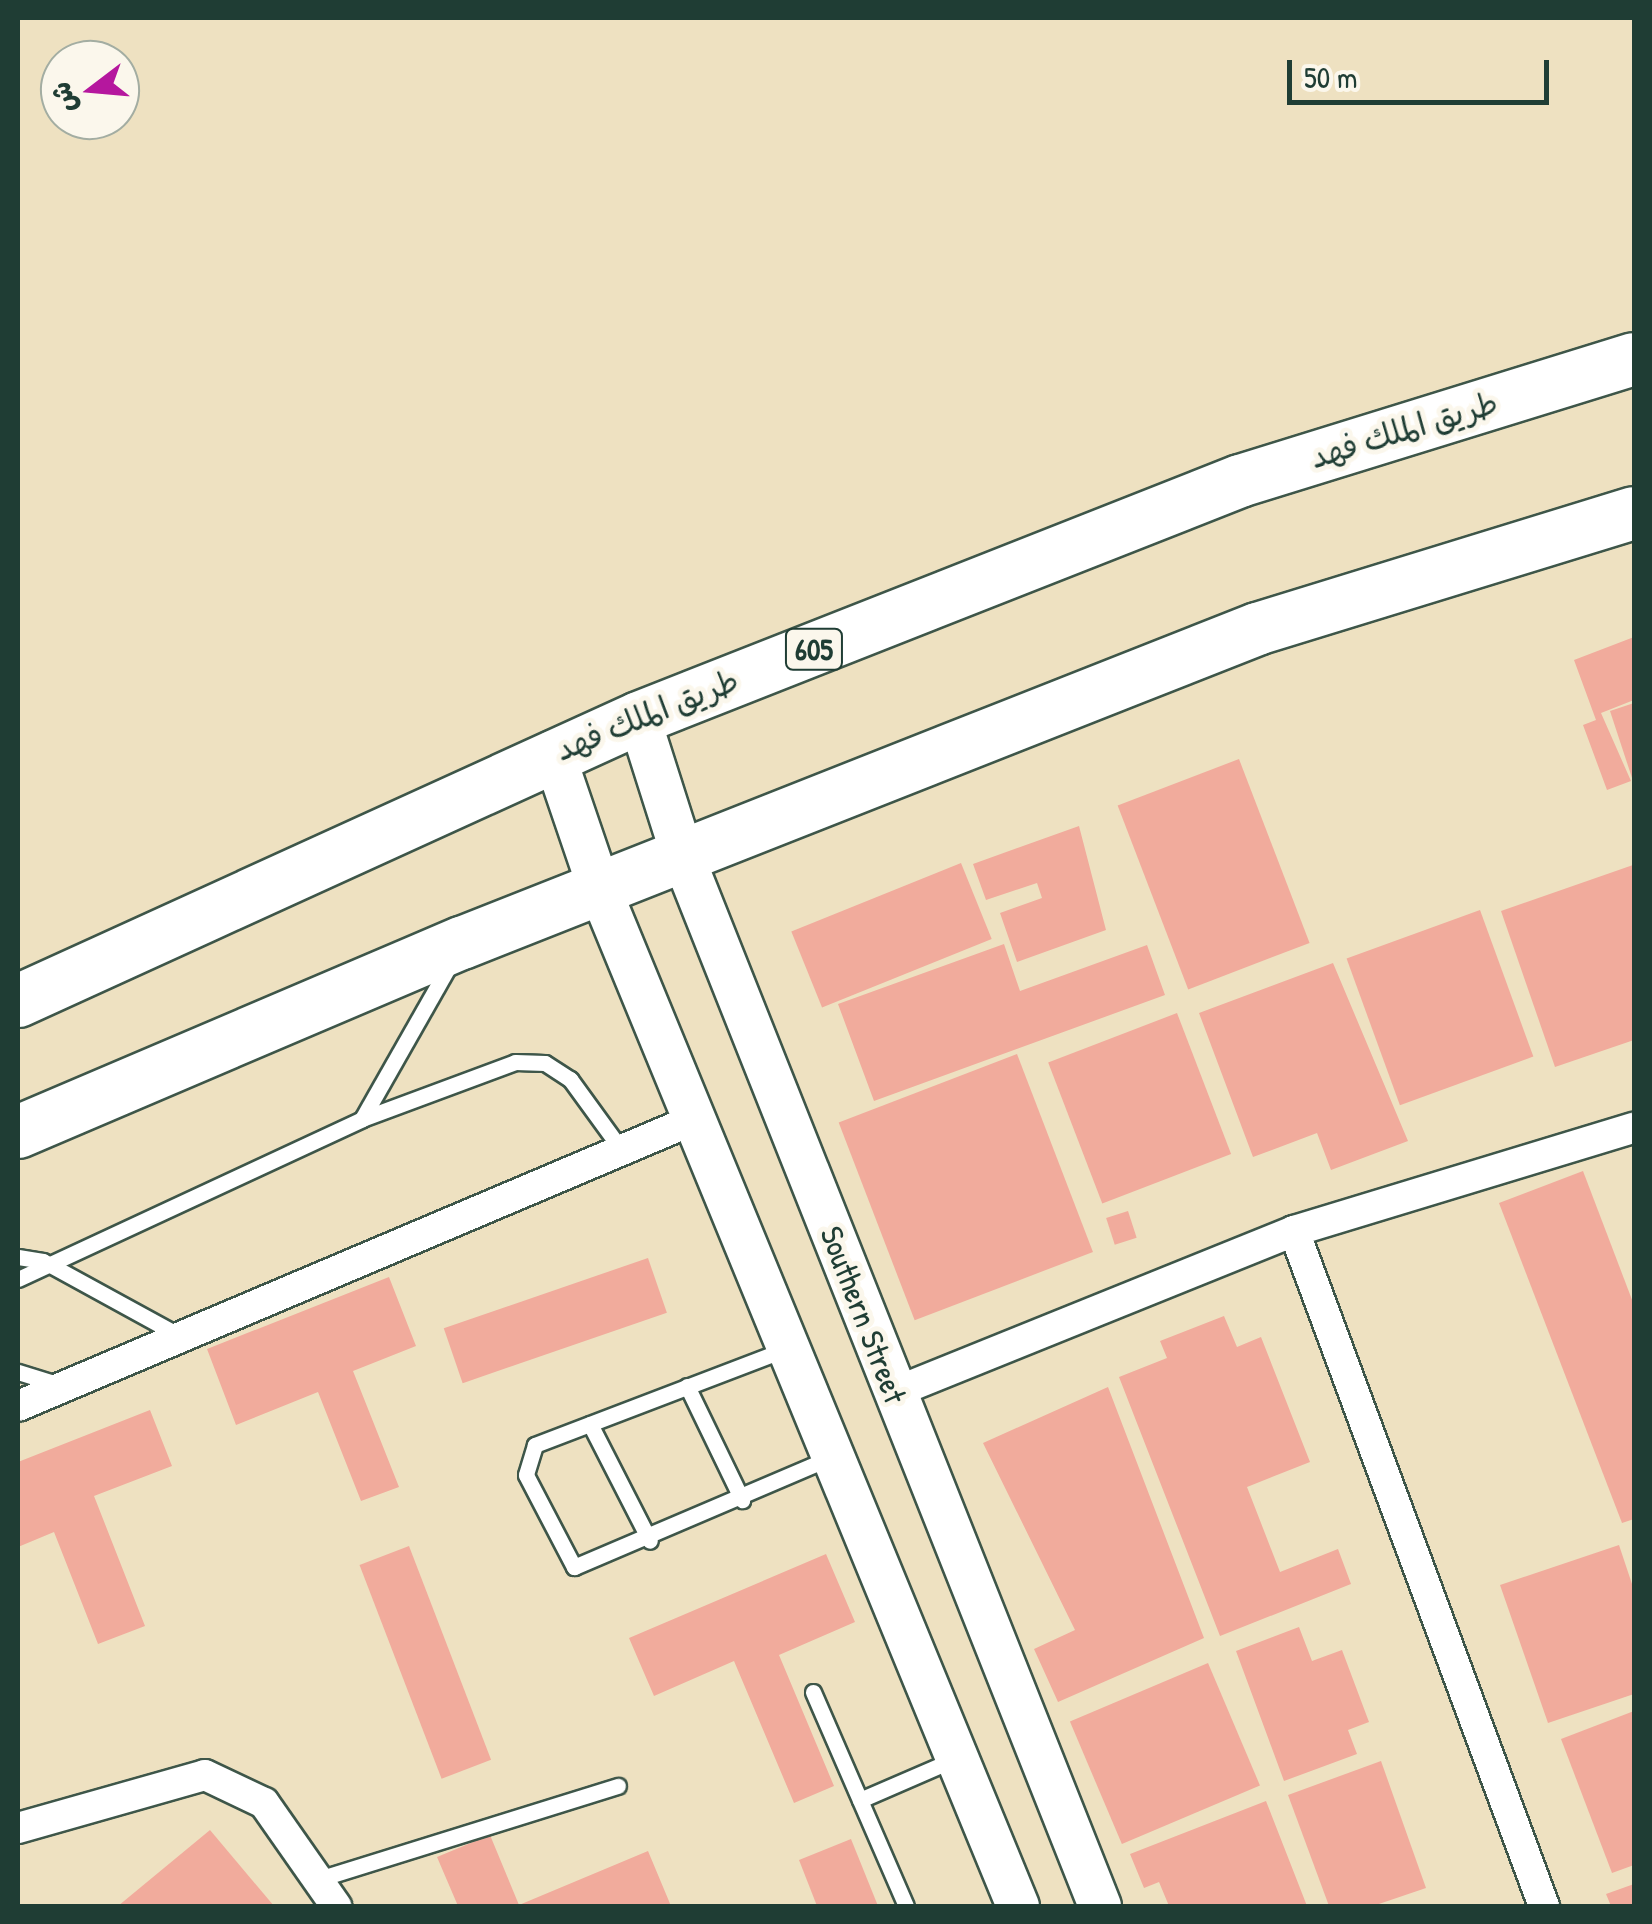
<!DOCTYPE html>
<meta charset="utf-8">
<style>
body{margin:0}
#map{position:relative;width:1652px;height:1924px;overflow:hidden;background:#eee1c1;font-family:"Patrick Hand","Playpen Sans Arabic",sans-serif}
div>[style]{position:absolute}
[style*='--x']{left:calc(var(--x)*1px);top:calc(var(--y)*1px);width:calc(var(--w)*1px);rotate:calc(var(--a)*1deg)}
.building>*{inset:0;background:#f1ab9c;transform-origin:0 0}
.roads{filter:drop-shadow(2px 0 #3e5649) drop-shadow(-2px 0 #3e5649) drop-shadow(0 2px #3e5649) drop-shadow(0 -2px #3e5649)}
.lane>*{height:15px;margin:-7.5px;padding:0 7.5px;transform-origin:7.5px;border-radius:7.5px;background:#fff}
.street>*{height:30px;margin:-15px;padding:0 15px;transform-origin:15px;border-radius:15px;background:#fff}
.secondary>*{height:42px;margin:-21px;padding:0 21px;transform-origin:21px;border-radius:21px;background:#fff}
.highway>*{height:52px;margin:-26px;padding:0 26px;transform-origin:26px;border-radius:26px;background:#fff}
span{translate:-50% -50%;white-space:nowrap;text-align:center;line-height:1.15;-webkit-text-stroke:10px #fbf7ec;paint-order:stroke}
.shield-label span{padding:2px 8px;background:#fbf7ec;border:2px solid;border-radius:8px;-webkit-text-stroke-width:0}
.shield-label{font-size:30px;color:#1f3d34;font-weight:700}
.street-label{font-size:32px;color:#1f3d34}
.frame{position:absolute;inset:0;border:20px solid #1f3d34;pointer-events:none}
.north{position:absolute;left:40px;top:40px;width:100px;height:100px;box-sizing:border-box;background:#fbf7ec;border:2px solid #a3ada2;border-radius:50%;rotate:254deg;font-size:28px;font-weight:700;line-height:40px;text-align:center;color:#1f3d34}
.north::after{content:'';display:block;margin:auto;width:35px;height:45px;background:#b5179e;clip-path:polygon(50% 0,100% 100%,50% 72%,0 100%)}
.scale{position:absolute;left:1287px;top:60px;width:262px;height:45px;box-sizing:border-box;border:5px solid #1f3d34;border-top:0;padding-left:12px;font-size:30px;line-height:35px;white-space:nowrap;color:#1f3d34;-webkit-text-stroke:8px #fbf7ec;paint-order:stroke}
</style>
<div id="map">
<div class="building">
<div style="clip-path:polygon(1634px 637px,1634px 700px,1601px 713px,1631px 781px,1607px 790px,1583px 725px,1596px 720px,1574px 660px)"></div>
<div style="clip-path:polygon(1634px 703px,1634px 784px,1610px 711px)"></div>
<div style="left:1239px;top:759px;width:197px;height:130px;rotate:69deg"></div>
<div style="clip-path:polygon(1079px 826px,1106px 930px,1017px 962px,1000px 913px,1042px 898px,1037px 883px,986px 900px,973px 864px)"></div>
<div style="left:961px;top:863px;width:82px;height:183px;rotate:68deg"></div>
<div style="clip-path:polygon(1633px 865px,1634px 1040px,1555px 1067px,1501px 911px)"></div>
<div style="left:1480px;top:910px;width:156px;height:142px;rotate:70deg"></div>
<div style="clip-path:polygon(1004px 944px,1020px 991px,1147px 945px,1165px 995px,874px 1101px,838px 1004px)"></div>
<div style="clip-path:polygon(1333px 963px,1408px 1141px,1331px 1170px,1317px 1133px,1253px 1157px,1199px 1013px)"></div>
<div style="left:1177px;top:1013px;width:151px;height:138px;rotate:69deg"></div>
<div style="left:1017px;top:1054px;width:212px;height:191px;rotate:69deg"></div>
<div style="clip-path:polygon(1583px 1171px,1634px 1305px,1634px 1519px,1622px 1523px,1499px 1203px)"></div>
<div style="left:1128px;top:1211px;width:28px;height:23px;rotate:72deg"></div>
<div style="left:648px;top:1258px;width:58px;height:216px;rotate:71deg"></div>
<div style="clip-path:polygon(389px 1277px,416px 1346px,353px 1371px,399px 1487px,361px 1501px,318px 1392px,236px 1425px,207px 1349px)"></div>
<div style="clip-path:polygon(1224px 1316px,1237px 1347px,1261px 1337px,1310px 1462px,1247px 1487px,1280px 1572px,1338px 1549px,1351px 1584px,1220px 1636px,1119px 1377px,1167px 1358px,1160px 1341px)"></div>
<div style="clip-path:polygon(1108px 1387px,1204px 1638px,1058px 1702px,1034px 1649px,1075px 1630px,983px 1443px)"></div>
<div style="clip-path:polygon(150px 1410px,172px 1466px,94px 1496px,145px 1626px,98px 1644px,54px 1532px,18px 1547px,18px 1462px)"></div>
<div style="clip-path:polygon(1619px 1545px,1634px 1590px,1634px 1694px,1548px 1723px,1500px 1585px)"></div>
<div style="left:409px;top:1546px;width:229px;height:53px;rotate:69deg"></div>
<div style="clip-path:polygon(826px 1554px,855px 1622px,779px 1655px,834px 1786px,794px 1803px,734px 1661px,654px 1696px,629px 1638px)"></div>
<div style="clip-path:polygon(1299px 1627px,1312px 1661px,1342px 1650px,1369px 1722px,1348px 1730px,1357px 1754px,1284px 1781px,1236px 1651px)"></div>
<div style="left:1208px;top:1663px;width:133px;height:150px;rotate:67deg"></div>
<div style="clip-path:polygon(1634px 1711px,1634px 1865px,1612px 1873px,1561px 1739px)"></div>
<div style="clip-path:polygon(1381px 1761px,1426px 1888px,1373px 1906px,1329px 1906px,1288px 1795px)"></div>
<div style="clip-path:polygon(1266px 1801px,1307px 1906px,1169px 1906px,1159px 1882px,1144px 1888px,1130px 1854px)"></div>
<div style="clip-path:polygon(210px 1830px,274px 1906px,118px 1906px)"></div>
<div style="clip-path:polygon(490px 1835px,519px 1905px,648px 1851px,671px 1906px,458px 1906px,437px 1857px)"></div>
<div style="clip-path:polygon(851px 1839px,878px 1906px,817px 1906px,799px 1860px)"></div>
<div style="clip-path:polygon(1634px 1884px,1634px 1906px,1611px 1906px,1606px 1894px)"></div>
</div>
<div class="roads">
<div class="lane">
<div style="--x:362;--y:1119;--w:176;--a:-60.4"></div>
<div style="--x:18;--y:1257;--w:25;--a:9"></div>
<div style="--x:43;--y:1261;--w:158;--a:28.7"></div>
<div style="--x:18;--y:1279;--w:379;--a:-24.9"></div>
<div style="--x:362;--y:1119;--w:163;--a:-20.4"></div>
<div style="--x:515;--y:1062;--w:30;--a:2"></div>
<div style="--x:545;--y:1063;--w:30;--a:33"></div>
<div style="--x:570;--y:1079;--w:90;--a:54"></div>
<div style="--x:786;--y:1349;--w:269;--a:159.1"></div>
<div style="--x:535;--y:1445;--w:31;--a:107"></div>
<div style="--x:526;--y:1475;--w:104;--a:62.4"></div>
<div style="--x:574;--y:1567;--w:280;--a:-23.1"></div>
<div style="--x:18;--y:1372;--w:44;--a:17.2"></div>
<div style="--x:687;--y:1386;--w:127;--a:64.2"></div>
<div style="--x:590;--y:1424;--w:131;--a:62.9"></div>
<div style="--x:813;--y:1692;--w:233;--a:66.5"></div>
<div style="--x:860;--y:1800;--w:106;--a:-23.4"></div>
<div style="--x:322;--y:1878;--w:310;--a:-17.3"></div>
</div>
<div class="street">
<div style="--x:1294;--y:1231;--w:720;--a:69.68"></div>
<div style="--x:893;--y:1393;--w:432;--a:-22"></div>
<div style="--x:1294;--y:1231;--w:355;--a:-16.9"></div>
<div style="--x:18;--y:1406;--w:735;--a:-22.97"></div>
<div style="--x:18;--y:1828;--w:194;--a:-15.8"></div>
<div style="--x:205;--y:1775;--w:65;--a:25.4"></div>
<div style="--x:264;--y:1803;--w:126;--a:55"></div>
</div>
<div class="secondary">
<div style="--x:639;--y:718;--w:146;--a:72.4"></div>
<div style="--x:683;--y:857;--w:1129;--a:68.32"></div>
<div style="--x:553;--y:752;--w:146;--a:71.2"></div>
<div style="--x:600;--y:890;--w:1099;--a:67.64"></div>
</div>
<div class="highway">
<div style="--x:18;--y:1001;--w:682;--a:-24.5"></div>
<div style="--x:639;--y:718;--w:646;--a:-21.52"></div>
<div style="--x:1240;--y:481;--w:412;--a:-17.2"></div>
<div style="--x:18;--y:1132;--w:483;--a:-23.1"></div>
<div style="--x:462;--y:943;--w:855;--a:-21.55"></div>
<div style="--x:1257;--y:629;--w:394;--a:-17.1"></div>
</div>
</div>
<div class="shield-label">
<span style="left:814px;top:649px">605</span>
</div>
<div class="street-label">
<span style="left:1404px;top:430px;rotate:-17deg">طريق الملك فهد</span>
<span style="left:647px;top:715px;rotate:-22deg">طريق الملك فهد</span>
<span style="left:863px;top:1315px;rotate:69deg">Southern Street</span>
</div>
<div class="frame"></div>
<div class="north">ش</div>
<div class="scale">50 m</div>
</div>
